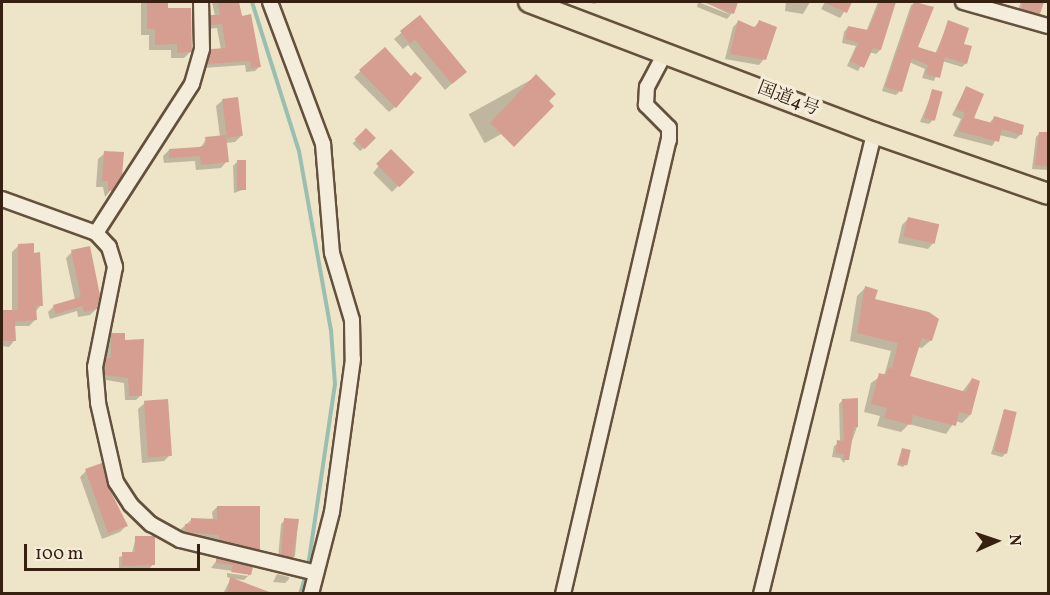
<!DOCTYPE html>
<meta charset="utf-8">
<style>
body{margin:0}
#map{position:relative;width:1050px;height:595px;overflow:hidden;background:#eee4c7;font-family:Vollkorn,"Noto Serif JP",serif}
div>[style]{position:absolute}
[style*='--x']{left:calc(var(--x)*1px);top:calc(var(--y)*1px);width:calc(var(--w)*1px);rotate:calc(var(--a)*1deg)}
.shadow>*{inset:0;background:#0003;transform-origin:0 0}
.stream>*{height:4px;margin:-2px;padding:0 2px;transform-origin:2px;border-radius:2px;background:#9abfb1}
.building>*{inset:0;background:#d69e91;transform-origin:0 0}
.roads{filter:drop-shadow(2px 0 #64513d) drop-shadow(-2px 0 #64513d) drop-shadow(0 2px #64513d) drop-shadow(0 -2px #64513d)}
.minor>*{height:14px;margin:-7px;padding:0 7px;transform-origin:7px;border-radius:7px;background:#f4eddb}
.highway>*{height:20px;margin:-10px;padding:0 10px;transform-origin:10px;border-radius:10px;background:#eee4c7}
span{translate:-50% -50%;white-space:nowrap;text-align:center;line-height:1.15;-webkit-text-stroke:6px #f4eddb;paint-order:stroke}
.street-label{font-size:18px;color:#36200f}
.frame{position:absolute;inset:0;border:3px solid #36200f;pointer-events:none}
.north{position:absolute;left:966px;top:511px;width:60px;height:60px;-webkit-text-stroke:4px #f4eddb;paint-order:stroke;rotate:87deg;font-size:16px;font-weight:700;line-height:24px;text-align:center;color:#36200f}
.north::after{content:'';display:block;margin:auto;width:21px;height:27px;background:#36200f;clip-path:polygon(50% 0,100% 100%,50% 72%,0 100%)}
.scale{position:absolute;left:24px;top:544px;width:176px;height:27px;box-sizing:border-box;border:3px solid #36200f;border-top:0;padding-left:8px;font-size:18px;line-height:21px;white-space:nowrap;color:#36200f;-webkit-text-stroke:4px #f4eddb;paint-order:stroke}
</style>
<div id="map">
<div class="shadow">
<div style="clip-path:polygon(141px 2px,167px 2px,167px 10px,190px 52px,184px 58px,171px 58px,171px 50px,149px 50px,149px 35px,141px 35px)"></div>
<div style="clip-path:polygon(212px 2px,237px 2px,260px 66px,255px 71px,246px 72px,245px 65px,203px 68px,206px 56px,221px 50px,217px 28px,206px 29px,206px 22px,215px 16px)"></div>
<div style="clip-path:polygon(586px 2px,597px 2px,595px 4px)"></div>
<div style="clip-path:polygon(698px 2px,731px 15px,705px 2px,735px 2px,732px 13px,727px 19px,697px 7px)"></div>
<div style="clip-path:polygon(786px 2px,810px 2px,803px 14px,785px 11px)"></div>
<div style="clip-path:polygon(825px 2px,851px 2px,840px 18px,821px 9px)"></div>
<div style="clip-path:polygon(878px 2px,895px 2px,880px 50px,876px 54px,869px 52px,858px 71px,847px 66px,856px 46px,842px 43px,844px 32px,848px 27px,866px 32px)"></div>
<div style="clip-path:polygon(917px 2px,932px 8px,916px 48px,935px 54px,949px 22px,962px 45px,966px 63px,962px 67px,942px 61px,934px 81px,922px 78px,925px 69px,909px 62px,900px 91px,896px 95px,882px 91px,911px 5px)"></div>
<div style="clip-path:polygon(1021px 2px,1048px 2px,1048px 3px,1042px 3px,1033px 20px,1016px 15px)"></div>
<div style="clip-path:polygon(420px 17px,458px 78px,445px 90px,408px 45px,403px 49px,394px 39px)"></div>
<div style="clip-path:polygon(738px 22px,753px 28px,759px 22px,764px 59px,759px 65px,725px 59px,733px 27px)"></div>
<div style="clip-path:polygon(385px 49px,395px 107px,389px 112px,354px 77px)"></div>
<div style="left:536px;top:77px;width:33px;height:77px;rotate:61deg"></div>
<div style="clip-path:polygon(966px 88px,972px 119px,988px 124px,994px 118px,1021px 134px,1016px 139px,999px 135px,992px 146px,953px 136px,961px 119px,952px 115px)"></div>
<div style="clip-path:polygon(933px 91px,933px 120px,929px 124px,920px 122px)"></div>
<div style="clip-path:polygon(223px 100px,241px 136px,235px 142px,225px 143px,227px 161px,221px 168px,196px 170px,195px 161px,164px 163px,163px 156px,169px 150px,200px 149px,206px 139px,220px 137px,216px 106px)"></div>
<div style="left:366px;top:130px;width:11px;height:19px;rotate:45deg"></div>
<div style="clip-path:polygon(1040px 133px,1048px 133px,1048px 170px,1032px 169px,1036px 137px)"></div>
<div style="clip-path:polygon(105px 153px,111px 190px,105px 197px,103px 187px,96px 187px,98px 159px)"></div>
<div style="clip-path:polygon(385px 158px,412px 172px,392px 192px,373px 173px)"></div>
<div style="clip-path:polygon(237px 162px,245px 189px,234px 193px,233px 166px)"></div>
<div style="clip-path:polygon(908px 219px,934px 242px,928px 249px,898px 243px,902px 225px)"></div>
<div style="clip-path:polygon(18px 246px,41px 305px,36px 311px,35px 320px,29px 326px,14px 326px,14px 341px,9px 347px,2px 346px,2px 311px,12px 311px,12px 252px)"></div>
<div style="clip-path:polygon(72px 252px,96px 309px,90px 315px,78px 317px,77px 311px,50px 319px,48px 312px,54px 306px,75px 300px,66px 258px)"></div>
<div style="clip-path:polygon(866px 287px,873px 300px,931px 340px,922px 348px,918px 347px,909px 377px,962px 392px,972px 379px,970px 415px,962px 423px,955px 421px,946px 434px,909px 424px,901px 432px,877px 426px,880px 416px,864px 412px,871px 383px,885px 373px,891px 351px,850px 341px,857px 296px)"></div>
<div style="clip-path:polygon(112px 335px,141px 395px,136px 400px,125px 400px,124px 383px,100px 379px,102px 365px,107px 359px,107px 340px)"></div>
<div style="clip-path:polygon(843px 400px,857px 427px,844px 463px,840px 458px,832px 457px,834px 446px,840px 442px,839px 404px)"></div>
<div style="clip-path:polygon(145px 403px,170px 455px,164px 461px,142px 463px,138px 409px)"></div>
<div style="clip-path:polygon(1004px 410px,1006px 453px,1002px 457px,991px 454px)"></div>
<div style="clip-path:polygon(902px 449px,905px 465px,903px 467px,897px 465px)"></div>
<div style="clip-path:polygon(86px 471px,126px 526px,120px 532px,102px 539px,80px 477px)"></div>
<div style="clip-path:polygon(217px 507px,259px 550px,254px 555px,214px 545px,215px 540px,180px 536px,180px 530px,191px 520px,213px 520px,212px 512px)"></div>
<div style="clip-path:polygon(285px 520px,298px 521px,295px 556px,291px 560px,278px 559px,281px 524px)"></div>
<div style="clip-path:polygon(136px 537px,153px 564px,150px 568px,119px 569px,119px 557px,132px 553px)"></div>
<div style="clip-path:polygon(217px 560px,251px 568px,250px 574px,244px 580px,233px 579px,269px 594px,223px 594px,231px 578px,227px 577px,227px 573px,248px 576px,248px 573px,211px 568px)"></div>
<div style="clip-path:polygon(277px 574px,289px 577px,289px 579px,285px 583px,273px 582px)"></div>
</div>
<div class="stream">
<div style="--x:252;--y:2;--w:156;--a:72.5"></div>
<div style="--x:299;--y:151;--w:182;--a:79.9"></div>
<div style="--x:331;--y:330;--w:54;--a:85.8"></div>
<div style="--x:335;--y:384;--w:185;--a:98.4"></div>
<div style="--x:300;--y:594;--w:21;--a:-73"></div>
</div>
<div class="building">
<div style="clip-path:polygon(147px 2px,168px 2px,168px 8px,191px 8px,192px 52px,177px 53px,177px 44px,155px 45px,155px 29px,147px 29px)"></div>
<div style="clip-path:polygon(218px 2px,239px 2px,242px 16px,251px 14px,261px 67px,251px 68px,250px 61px,207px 64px,211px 49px,226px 48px,222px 24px,210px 25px,210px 15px,220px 15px)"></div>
<div style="clip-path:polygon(703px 2px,738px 2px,734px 14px)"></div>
<div style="clip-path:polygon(823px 2px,852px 2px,847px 13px)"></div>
<div style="clip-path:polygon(880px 2px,896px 2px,881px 50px,873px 48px,864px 68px,850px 61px,859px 43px,845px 39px,848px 26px,868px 30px)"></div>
<div style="clip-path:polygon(914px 2px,934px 7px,918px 47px,937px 53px,948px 20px,969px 28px,964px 44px,972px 46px,967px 64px,945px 57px,940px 78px,926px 74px,928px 65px,912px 58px,902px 92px,885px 87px)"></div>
<div style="clip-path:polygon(1023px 2px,1044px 2px,1040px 14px,1021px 9px)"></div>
<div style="clip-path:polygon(420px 15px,467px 72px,452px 84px,415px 40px,410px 44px,400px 31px)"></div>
<div style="clip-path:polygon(738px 20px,756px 28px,759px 20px,777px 27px,766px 60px,730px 54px)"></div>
<div style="clip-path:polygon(385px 47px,411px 76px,415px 72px,422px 78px,396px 108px,359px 70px)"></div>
<div style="clip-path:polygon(536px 74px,556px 94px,549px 101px,554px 106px,514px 147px,490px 123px)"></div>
<div style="clip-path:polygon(966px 86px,984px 94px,974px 118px,992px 123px,994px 116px,1024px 125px,1022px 135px,1002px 129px,999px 142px,958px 131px,965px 113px,956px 109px)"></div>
<div style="left:932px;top:89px;width:11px;height:30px;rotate:15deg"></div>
<div style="left:238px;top:97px;width:39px;height:16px;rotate:83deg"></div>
<div style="left:366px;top:128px;width:14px;height:16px;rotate:45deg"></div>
<div style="clip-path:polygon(1039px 132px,1048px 132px,1048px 166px,1035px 165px)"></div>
<div style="clip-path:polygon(226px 135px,229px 162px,201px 165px,200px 156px,169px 158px,169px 149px,199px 147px,206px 145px,205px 137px)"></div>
<div style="left:391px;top:149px;width:33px;height:21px;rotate:45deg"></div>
<div style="clip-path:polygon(104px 151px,124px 152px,122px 176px,112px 191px,108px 190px,108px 181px,102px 181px)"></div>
<div style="left:237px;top:160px;width:9px;height:30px"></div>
<div style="left:908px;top:217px;width:32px;height:20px;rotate:13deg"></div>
<div style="clip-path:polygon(34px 243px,34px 253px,40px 252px,43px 306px,36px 306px,37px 320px,15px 322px,16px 341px,2px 341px,2px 310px,18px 310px,18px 244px)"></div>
<div style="clip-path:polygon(90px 246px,100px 295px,97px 309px,84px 312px,82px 306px,56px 314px,53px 305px,81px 297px,71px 250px)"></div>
<div style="clip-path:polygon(865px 286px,878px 290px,875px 299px,929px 312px,939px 319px,932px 341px,922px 338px,910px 376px,966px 392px,972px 378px,980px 381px,971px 415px,959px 412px,956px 426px,913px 415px,911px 425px,884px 418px,887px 408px,871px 404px,879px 373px,886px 375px,888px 368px,892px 369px,898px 343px,857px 333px)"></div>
<div style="clip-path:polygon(111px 333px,125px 333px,125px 340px,144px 339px,142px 396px,129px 396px,128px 378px,105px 375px,106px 358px,111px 358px)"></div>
<div style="clip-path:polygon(858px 398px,858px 427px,854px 427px,849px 460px,844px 460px,844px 454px,836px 453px,837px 440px,844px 441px,842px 399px)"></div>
<div style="left:168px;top:399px;width:57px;height:24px;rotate:86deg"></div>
<div style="left:1004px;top:409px;width:13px;height:43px;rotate:13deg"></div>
<div style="left:902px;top:448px;width:9px;height:16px;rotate:13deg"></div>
<div style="clip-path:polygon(102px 463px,107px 484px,128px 526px,108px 533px,85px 469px)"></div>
<div style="clip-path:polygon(217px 506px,260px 506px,260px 550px,219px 540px,219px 535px,185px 532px,185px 524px,191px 524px,191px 518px,217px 519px)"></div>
<div style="clip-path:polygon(284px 518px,299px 519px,293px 558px,281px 555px)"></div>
<div style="clip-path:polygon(135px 536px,155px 536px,155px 565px,122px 566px,122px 552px,135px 552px)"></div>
<div style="clip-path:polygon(216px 558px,253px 567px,251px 575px,231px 572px,233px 565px,216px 563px)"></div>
<div style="clip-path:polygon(230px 577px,272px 593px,271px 594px,227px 594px)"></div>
</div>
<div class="roads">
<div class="minor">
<div style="--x:270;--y:2;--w:152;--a:69.5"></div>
<div style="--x:323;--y:144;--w:109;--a:85.3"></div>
<div style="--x:332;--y:253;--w:70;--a:73.4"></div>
<div style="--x:352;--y:320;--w:39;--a:89"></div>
<div style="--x:353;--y:359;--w:154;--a:97.8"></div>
<div style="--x:332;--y:512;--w:85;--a:104.4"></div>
<div style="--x:963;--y:2;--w:88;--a:15.8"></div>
<div style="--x:2;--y:199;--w:100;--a:19.9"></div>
<div style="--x:96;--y:233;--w:19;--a:47"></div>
<div style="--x:109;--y:247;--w:21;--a:73"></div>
<div style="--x:115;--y:267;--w:102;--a:101.3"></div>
<div style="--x:95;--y:367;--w:36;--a:85"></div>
<div style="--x:98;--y:403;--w:81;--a:77.2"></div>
<div style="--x:116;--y:482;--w:27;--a:57"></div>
<div style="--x:131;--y:505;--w:28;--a:44"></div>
<div style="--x:151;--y:524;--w:33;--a:29"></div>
<div style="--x:180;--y:540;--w:140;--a:13.6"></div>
<div style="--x:96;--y:233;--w:177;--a:-57.2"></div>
<div style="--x:192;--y:84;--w:36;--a:-74"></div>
<div style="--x:202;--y:49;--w:47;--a:-91.2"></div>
<div style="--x:563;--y:594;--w:466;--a:-76.9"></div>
<div style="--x:669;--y:140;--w:12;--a:-90"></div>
<div style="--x:669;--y:128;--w:33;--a:-135"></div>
<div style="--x:646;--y:105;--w:18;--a:-87"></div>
<div style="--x:647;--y:87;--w:38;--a:-62"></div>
<div style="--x:761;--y:594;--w:475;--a:-76.2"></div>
</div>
<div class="highway">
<div style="--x:529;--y:2;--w:369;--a:20.8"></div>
<div style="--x:874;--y:133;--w:184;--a:19.3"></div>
</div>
</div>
<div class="street-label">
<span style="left:788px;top:100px;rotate:21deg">国道4号</span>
</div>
<div class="frame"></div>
<div class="north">N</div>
<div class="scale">100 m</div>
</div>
